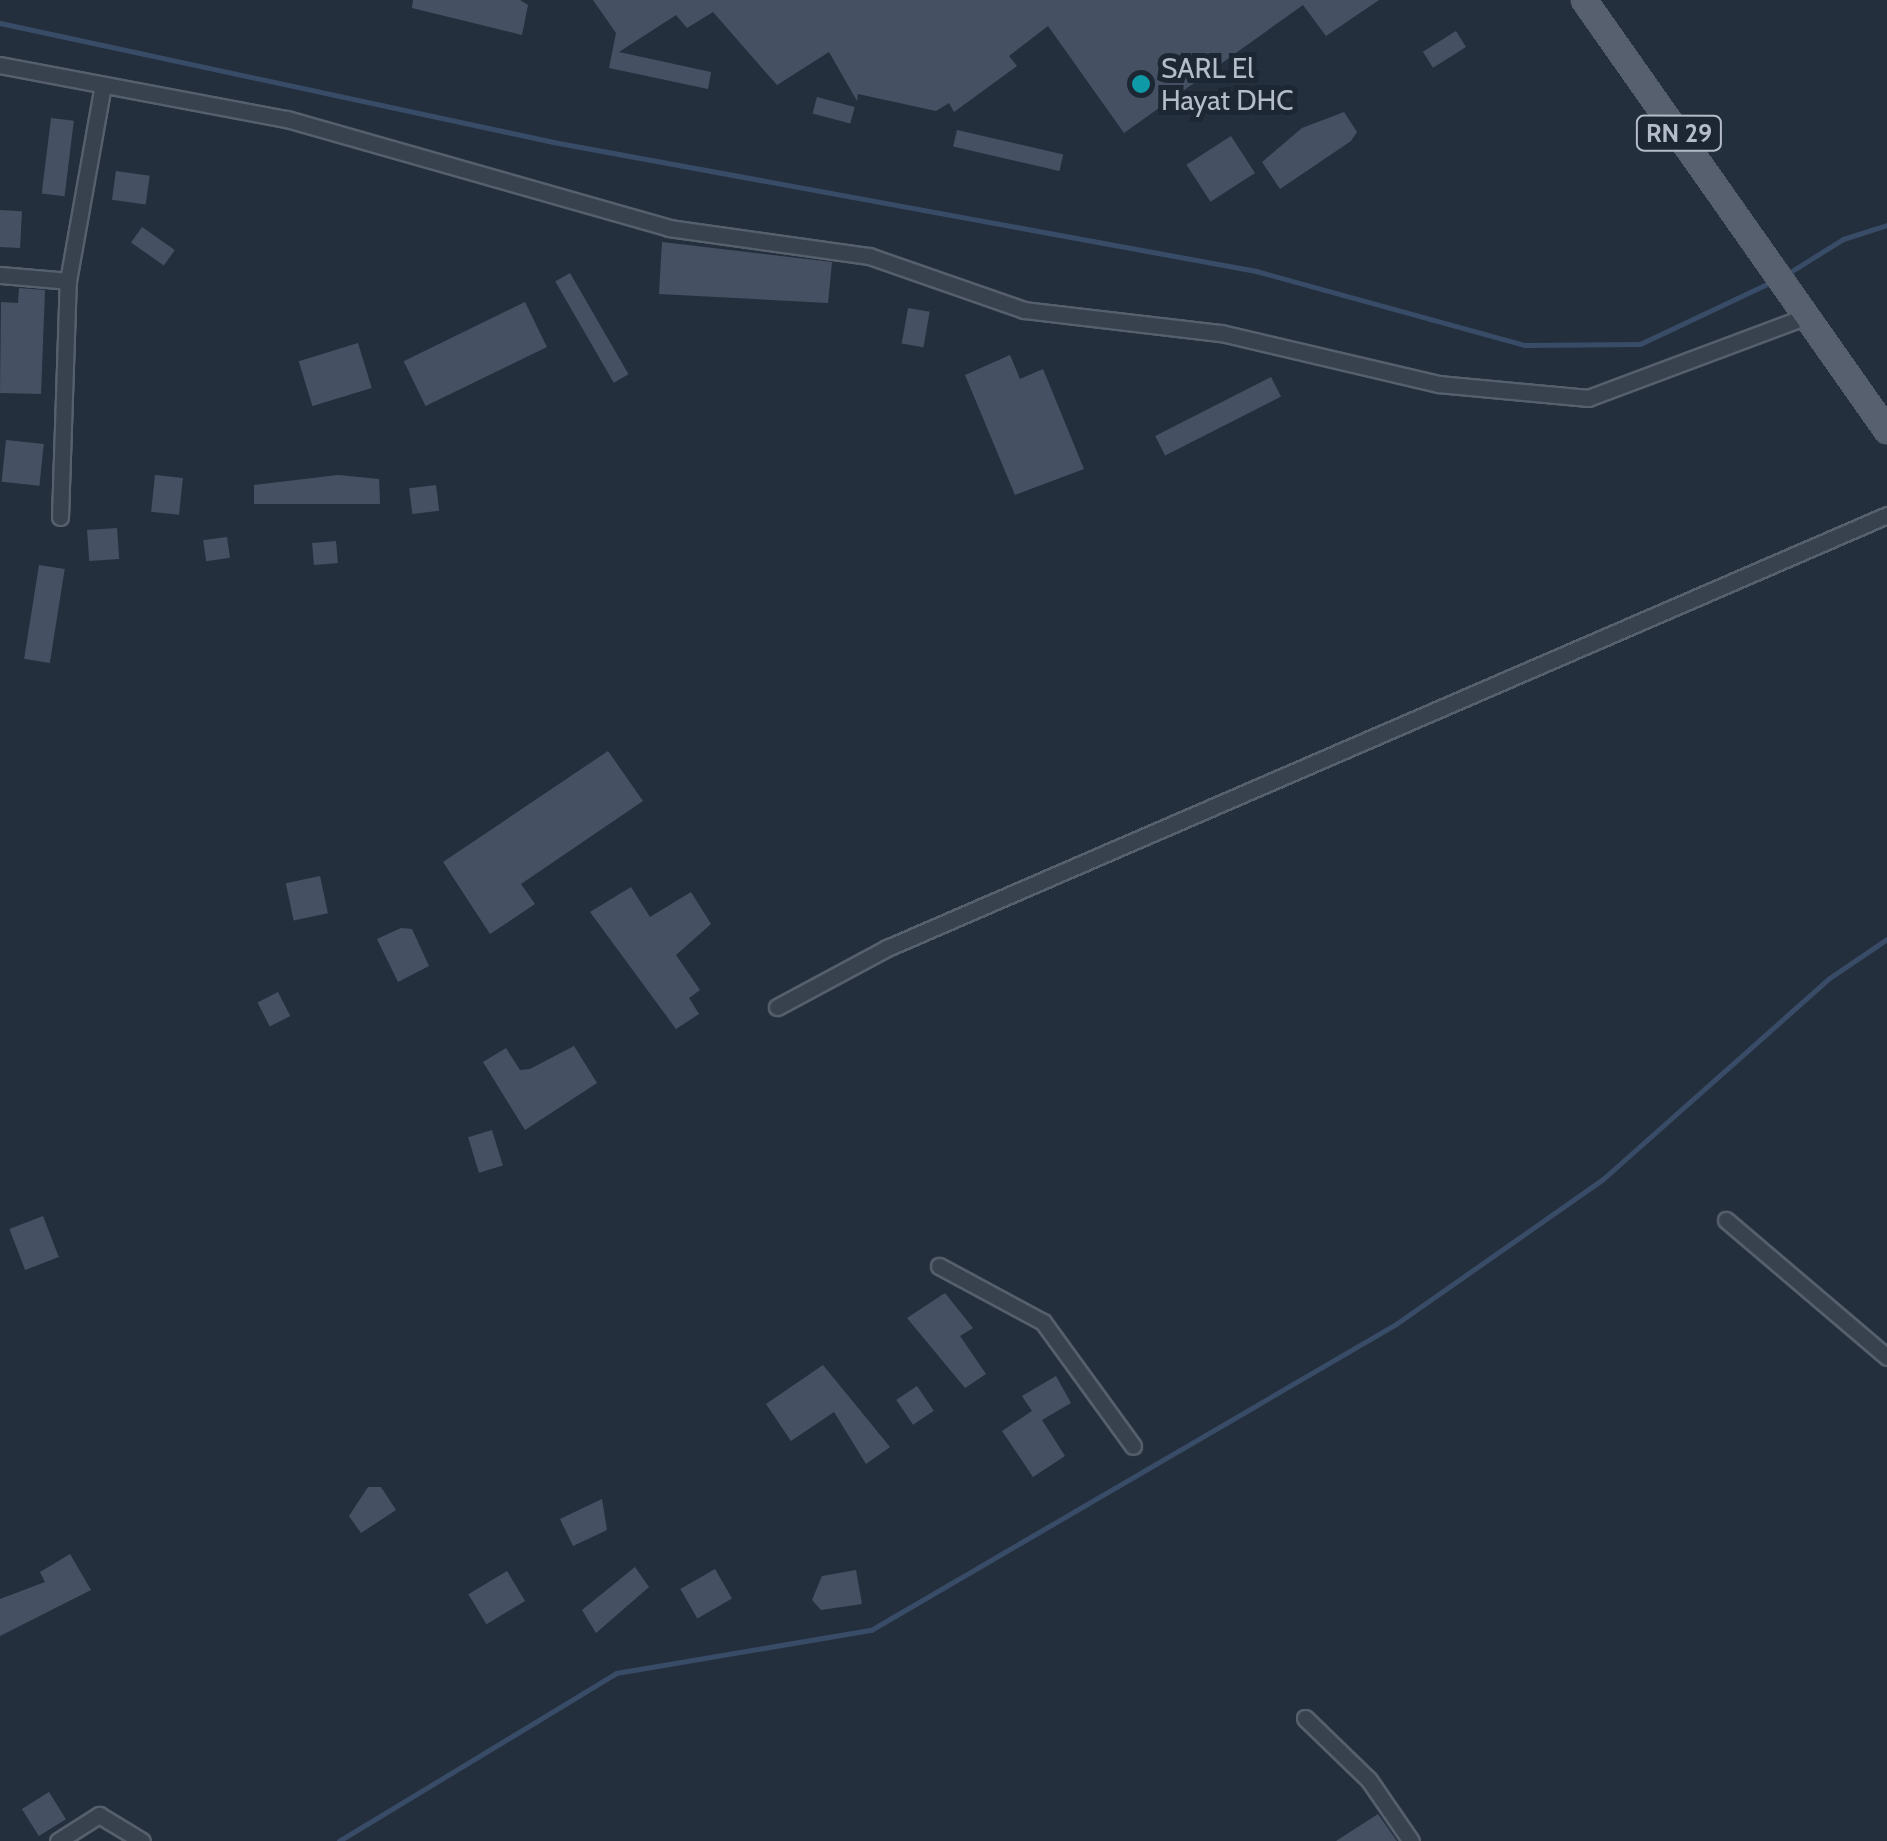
<!DOCTYPE html>
<style>
body{margin:0}
#map{position:relative;width:1887px;height:1841px;overflow:hidden;background:#242f3e;font-family:Cabin,sans-serif}
div>[style]{position:absolute}
[style*='--x']{left:calc(var(--x)*1px);top:calc(var(--y)*1px);width:calc(var(--w)*1px);rotate:calc(var(--a)*1deg)}
.stream>*{height:5px;margin:-2.5px;padding:0 2.5px;transform-origin:2.5px;border-radius:2.5px;background:#394c67}
.building>*{inset:0;background:#455162;transform-origin:0 0}
.roads{filter:drop-shadow(2px 0 #565f6c) drop-shadow(-2px 0 #565f6c) drop-shadow(0 2px #565f6c) drop-shadow(0 -2px #565f6c)}
.minor>*{height:15px;margin:-7.5px;padding:0 7.5px;transform-origin:7.5px;border-radius:7.5px;background:#38414e}
.primary>*{height:22px;margin:-11px;padding:0 11px;transform-origin:11px;border-radius:11px;background:#56606e}
.dots>*{width:28px;height:28px;translate:-50% -50%;box-sizing:border-box;border:5px solid #1d2633;border-radius:50%}
span{translate:-50% -50%;white-space:nowrap;text-align:center;line-height:1.15;-webkit-text-stroke:10px #1d2633;paint-order:stroke}
.shield-label span{padding:2px 8px;background:#1d2633;border:2px solid;border-radius:8px;-webkit-text-stroke-width:0}
.shield-label{font-size:25px;color:#b4bcc9;font-weight:700}
.poi-label{font-size:28px;color:#b4bcc9}
.left{translate:0 -50%;text-align:left}
</style>
<div id="map">
<div class="stream">
<div style="--x:0;--y:23;--w:566;--a:12.14"></div>
<div style="--x:553;--y:142;--w:715;--a:10.4"></div>
<div style="--x:1256;--y:271;--w:279;--a:15.4"></div>
<div style="--x:1525;--y:345;--w:115;--a:-0.5"></div>
<div style="--x:1640;--y:344;--w:147;--a:-25.3"></div>
<div style="--x:1787;--y:274;--w:66;--a:-32"></div>
<div style="--x:1843;--y:239;--w:46;--a:-17.7"></div>
<div style="--x:339;--y:1841;--w:324;--a:-31.2"></div>
<div style="--x:616;--y:1673;--w:259;--a:-9.6"></div>
<div style="--x:871;--y:1630;--w:608;--a:-30.24"></div>
<div style="--x:1396;--y:1324;--w:253;--a:-35"></div>
<div style="--x:1603;--y:1179;--w:301;--a:-41.6"></div>
<div style="--x:1828;--y:979;--w:71;--a:-34.1"></div>
</div>
<div class="building">
<div style="clip-path:polygon(413px 0,520px 0,528px 5px,522px 35px,412px 8px)"></div>
<div style="clip-path:polygon(593px 0,1379px 0,1326px 36px,1303px 5px,1124px 133px,1048px 26px,1009px 56px,1017px 66px,954px 112px,949px 103px,936px 111px,858px 94px,857px 101px,829px 52px,777px 85px,713px 12px,687px 28px,676px 15px,619px 52px,711px 72px,708px 89px,609px 68px,616px 33px)"></div>
<div style="left:1456px;top:31px;width:19px;height:39px;rotate:58deg"></div>
<div style="left:817px;top:97px;width:39px;height:17px;rotate:15deg"></div>
<div style="clip-path:polygon(1344px 112px,1357px 132px,1351px 141px,1280px 189px,1262px 162px,1302px 128px)"></div>
<div style="left:51px;top:118px;width:23px;height:76px;rotate:7deg"></div>
<div style="left:957px;top:130px;width:109px;height:17px;rotate:13deg"></div>
<div style="left:1231px;top:136px;width:44px;height:53px;rotate:57deg"></div>
<div style="left:116px;top:171px;width:34px;height:29px;rotate:8deg"></div>
<div style="left:0;top:210px;width:22px;height:37px;rotate:3deg"></div>
<div style="left:142px;top:227px;width:40px;height:19px;rotate:35deg"></div>
<div style="clip-path:polygon(662px 242px,832px 262px,828px 303px,659px 294px)"></div>
<div style="left:570px;top:273px;width:117px;height:17px;rotate:60deg"></div>
<div style="clip-path:polygon(19px 288px,45px 290px,41px 394px,0 393px,1px 302px,18px 303px)"></div>
<div style="left:525px;top:302px;width:50px;height:135px;rotate:64deg"></div>
<div style="left:908px;top:308px;width:22px;height:36px;rotate:10deg"></div>
<div style="left:358px;top:343px;width:47px;height:62px;rotate:73deg"></div>
<div style="clip-path:polygon(1010px 355px,1020px 379px,1043px 369px,1084px 469px,1015px 495px,965px 375px)"></div>
<div style="left:1271px;top:377px;width:22px;height:130px;rotate:63deg"></div>
<div style="left:6px;top:440px;width:38px;height:42px;rotate:6deg"></div>
<div style="left:155px;top:475px;width:28px;height:37px;rotate:6deg"></div>
<div style="clip-path:polygon(338px 475px,379px 479px,380px 504px,254px 504px,254px 485px)"></div>
<div style="left:436px;top:485px;width:26px;height:27px;rotate:83deg"></div>
<div style="left:117px;top:528px;width:31px;height:30px;rotate:86deg"></div>
<div style="left:227px;top:537px;width:21px;height:24px;rotate:82deg"></div>
<div style="left:336px;top:541px;width:22px;height:24px;rotate:85deg"></div>
<div style="left:39px;top:565px;width:26px;height:95px;rotate:9deg"></div>
<div style="clip-path:polygon(608px 751px,643px 801px,521px 884px,535px 904px,490px 934px,443px 862px)"></div>
<div style="left:320px;top:876px;width:38px;height:35px;rotate:78deg"></div>
<div style="clip-path:polygon(631px 887px,650px 917px,691px 892px,711px 924px,676px 955px,700px 990px,689px 998px,699px 1014px,676px 1029px,590px 912px)"></div>
<div style="clip-path:polygon(401px 928px,412px 929px,429px 966px,398px 982px,377px 939px)"></div>
<div style="left:278px;top:992px;width:27px;height:23px;rotate:63deg"></div>
<div style="clip-path:polygon(574px 1046px,597px 1083px,525px 1130px,483px 1062px,506px 1048px,520px 1070px,530px 1069px)"></div>
<div style="left:492px;top:1130px;width:37px;height:25px;rotate:73deg"></div>
<div style="left:43px;top:1216px;width:44px;height:36px;rotate:69deg"></div>
<div style="clip-path:polygon(945px 1293px,973px 1328px,960px 1336px,986px 1374px,965px 1388px,907px 1318px)"></div>
<div style="clip-path:polygon(823px 1365px,890px 1447px,866px 1464px,834px 1412px,791px 1441px,766px 1404px)"></div>
<div style="clip-path:polygon(1056px 1376px,1071px 1403px,1042px 1420px,1065px 1456px,1033px 1477px,1002px 1431px,1032px 1411px,1022px 1396px)"></div>
<div style="left:917px;top:1386px;width:30px;height:25px;rotate:56deg"></div>
<div style="clip-path:polygon(368px 1487px,381px 1487px,396px 1510px,361px 1533px,349px 1516px)"></div>
<div style="clip-path:polygon(602px 1499px,607px 1530px,573px 1546px,560px 1519px)"></div>
<div style="clip-path:polygon(70px 1554px,91px 1590px,0 1636px,0 1599px,45px 1582px,40px 1572px)"></div>
<div style="clip-path:polygon(635px 1567px,649px 1587px,596px 1633px,582px 1610px)"></div>
<div style="left:715px;top:1569px;width:34px;height:40px;rotate:60deg"></div>
<div style="clip-path:polygon(856px 1570px,862px 1604px,821px 1610px,812px 1600px,822px 1576px)"></div>
<div style="left:507px;top:1571px;width:35px;height:45px;rotate:59deg"></div>
<div style="left:49px;top:1792px;width:32px;height:32px;rotate:58deg"></div>
<div style="clip-path:polygon(1378px 1814px,1397px 1841px,1336px 1841px)"></div>
</div>
<div class="roads">
<div class="minor">
<div style="--x:0;--y:65;--w:292;--a:10.7"></div>
<div style="--x:287;--y:119;--w:397;--a:15.9"></div>
<div style="--x:669;--y:228;--w:202;--a:8"></div>
<div style="--x:869;--y:256;--w:164;--a:19.2"></div>
<div style="--x:1024;--y:310;--w:198;--a:6.7"></div>
<div style="--x:1221;--y:333;--w:223;--a:13.2"></div>
<div style="--x:1438;--y:384;--w:151;--a:5.3"></div>
<div style="--x:1588;--y:398;--w:234;--a:-20.5"></div>
<div style="--x:0;--y:275;--w:68;--a:5"></div>
<div style="--x:60;--y:517;--w:236;--a:-88.1"></div>
<div style="--x:68;--y:281;--w:199;--a:-79.9"></div>
<div style="--x:777;--y:1007;--w:125;--a:-28.2"></div>
<div style="--x:887;--y:948;--w:1090;--a:-23.41"></div>
<div style="--x:1726;--y:1220;--w:211;--a:40.4"></div>
<div style="--x:939;--y:1266;--w:118;--a:28.3"></div>
<div style="--x:1043;--y:1322;--w:153;--a:54"></div>
<div style="--x:1305;--y:1718;--w:89;--a:44.1"></div>
<div style="--x:1369;--y:1780;--w:74;--a:55.5"></div>
<div style="--x:58;--y:1841;--w:49;--a:-32.4"></div>
<div style="--x:99;--y:1815;--w:50;--a:31.2"></div>
</div>
<div class="primary">
<div style="--x:1584;--y:0;--w:527;--a:54.89"></div>
</div>
</div>
<div class="dots">
<div style="left:1141px;top:84px;background:#0f9aa8"></div>
</div>
<div class="shield-label">
<span style="left:1679px;top:133px">RN 29</span>
</div>
<div class="poi-label">
<span class="left" style="left:1161px;top:84px">SARL El<br>Hayat DHC</span>
</div>
</div>
